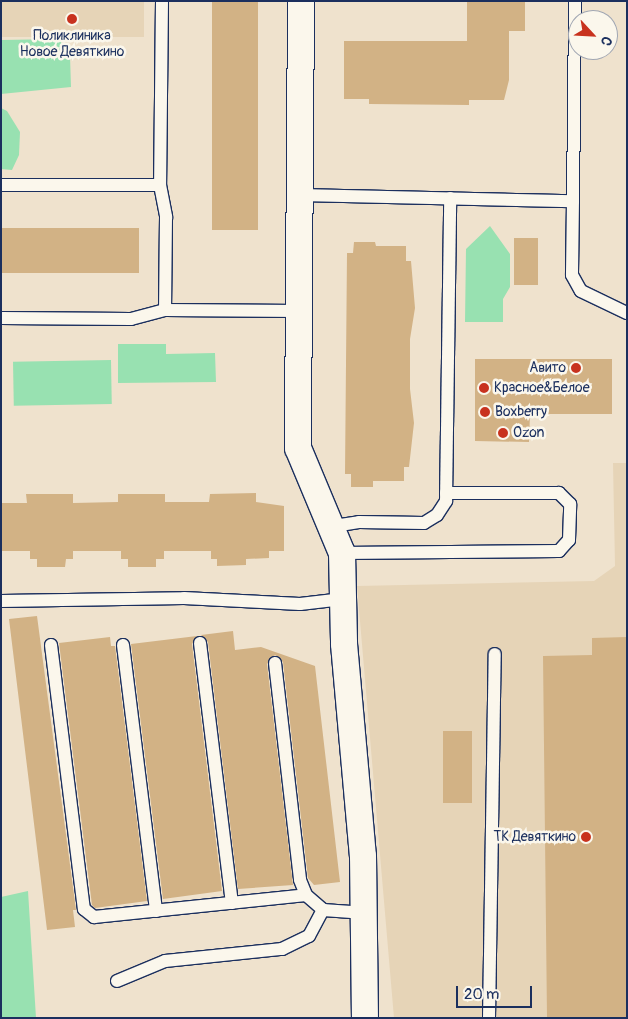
<!DOCTYPE html>
<meta charset="utf-8">
<style>
body{margin:0}
#map{position:relative;width:628px;height:1019px;overflow:hidden;background:#efe2cd;font-family:Pangolin,sans-serif}
div>[style]{position:absolute}
[style*='--x']{left:calc(var(--x)*1px);top:calc(var(--y)*1px);width:calc(var(--w)*1px);rotate:calc(var(--a)*1deg)}
.built>*{inset:0;background:#e6d4b7;transform-origin:0 0}
.green>*{inset:0;background:#98e1b1;transform-origin:0 0}
.building>*{inset:0;background:#d2b285;transform-origin:0 0}
.roads{filter:drop-shadow(1px 0 #1b2f5e) drop-shadow(-1px 0 #1b2f5e) drop-shadow(0 1px #1b2f5e) drop-shadow(0 -1px #1b2f5e)}
.lane>*{height:12px;margin:-6px;padding:0 6px;transform-origin:6px;border-radius:6px;background:#fbf7ec}
.street>*{height:26px;margin:-13px;padding:0 13px;transform-origin:13px;border-radius:13px;background:#fbf7ec}
.dots>*{width:14px;height:14px;translate:-50% -50%;box-sizing:border-box;border:2px solid #fbf7ec;border-radius:50%}
span{translate:-50% -50%;white-space:nowrap;text-align:center;line-height:1.15;-webkit-text-stroke:5px #fbf7ec;paint-order:stroke}
.poi-label{font-size:14px;color:#1b2f5e}
.right{translate:-100% -50%;text-align:right}
.left{translate:0 -50%;text-align:left}
.frame{position:absolute;inset:0;border:2px solid #1b2f5e;pointer-events:none}
.north{position:absolute;left:568px;top:10px;width:50px;height:50px;box-sizing:border-box;background:#fbf7ec;border:1px solid #a1a7b3;border-radius:50%;rotate:115deg;font-size:14px;font-weight:700;line-height:20px;text-align:center;color:#1b2f5e}
.north::after{content:'';display:block;margin:auto;width:18px;height:22px;background:#c8321e;clip-path:polygon(50% 0,100% 100%,50% 72%,0 100%)}
.scale{position:absolute;left:456px;top:986px;width:76px;height:22px;box-sizing:border-box;border:2px solid #1b2f5e;border-top:0;padding-left:6px;font-size:15px;line-height:18px;white-space:nowrap;color:#1b2f5e;-webkit-text-stroke:4px #fbf7ec;paint-order:stroke}
</style>
<div id="map">
<div class="built">
<div style="left:1px;top:1px;width:143px;height:36px"></div>
<div style="clip-path:polygon(613px 463px,627px 463px,627px 1018px,394px 1018px,357px 586px,594px 581px,615px 566px)"></div>
</div>
<div class="green">
<div style="clip-path:polygon(59px 39px,70px 56px,71px 87px,1px 94px,1px 40px)"></div>
<div style="clip-path:polygon(1px 108px,7px 111px,20px 132px,19px 155px,12px 170px,1px 169px)"></div>
<div style="clip-path:polygon(490px 226px,510px 254px,510px 287px,503px 299px,503px 322px,465px 322px,466px 249px)"></div>
<div style="clip-path:polygon(118px 344px,166px 344px,166px 354px,215px 353px,216px 382px,118px 383px)"></div>
<div style="left:111px;top:360px;width:44px;height:98px;rotate:89deg"></div>
<div style="clip-path:polygon(28px 891px,36px 1018px,1px 1018px,1px 897px)"></div>
</div>
<div class="building">
<div style="left:212px;top:1px;width:46px;height:229px"></div>
<div style="clip-path:polygon(467px 1px,525px 1px,525px 31px,509px 31px,509px 80px,504px 100px,469px 100px,469px 105px,369px 104px,369px 99px,344px 99px,344px 41px,467px 41px)"></div>
<div style="left:1px;top:228px;width:138px;height:45px"></div>
<div style="left:514px;top:238px;width:24px;height:47px"></div>
<div style="clip-path:polygon(354px 242px,375px 242px,376px 246px,406px 246px,406px 261px,411px 261px,415px 308px,410px 339px,410px 389px,414px 423px,409px 467px,404px 467px,404px 481px,373px 481px,373px 487px,351px 487px,351px 474px,345px 474px,347px 253px,353px 253px)"></div>
<div style="clip-path:polygon(475px 359px,612px 359px,612px 414px,530px 414px,529px 442px,475px 441px)"></div>
<div style="clip-path:polygon(256px 493px,256px 502px,284px 506px,284px 551px,269px 551px,269px 558px,246px 559px,246px 565px,217px 566px,217px 559px,211px 559px,211px 551px,164px 551px,164px 559px,156px 559px,156px 567px,128px 567px,128px 559px,121px 559px,121px 551px,73px 551px,73px 559px,66px 559px,65px 567px,37px 567px,37px 559px,30px 559px,30px 551px,1px 551px,1px 503px,27px 503px,26px 494px,73px 494px,73px 503px,118px 502px,118px 494px,165px 494px,165px 502px,209px 502px,210px 494px)"></div>
<div style="clip-path:polygon(37px 616px,76px 910px,73px 910px,75px 927px,47px 930px,9px 619px)"></div>
<div style="clip-path:polygon(233px 631px,235px 650px,261px 647px,315px 666px,340px 882px,314px 885px,308px 878px,283px 662px,275px 655px,267px 664px,293px 885px,238px 889px,208px 642px,201px 635px)"></div>
<div style="clip-path:polygon(197px 636px,192px 644px,222px 891px,163px 899px,131px 644px)"></div>
<div style="clip-path:polygon(110px 637px,111px 646px,115px 646px,147px 901px,95px 908px,92px 905px,59px 643px)"></div>
<div style="clip-path:polygon(627px 637px,627px 1018px,547px 1018px,543px 656px,592px 655px,592px 638px)"></div>
<div style="left:472px;top:731px;width:72px;height:29px;rotate:90deg"></div>
</div>
<div class="roads">
<div class="lane">
<div style="--x:162;--y:1;--w:184;--a:90.6"></div>
<div style="--x:160;--y:185;--w:33;--a:79"></div>
<div style="--x:166;--y:217;--w:93;--a:90.6"></div>
<div style="--x:1;--y:185;--w:159;--a:0"></div>
<div style="--x:300;--y:195;--w:273;--a:1.3"></div>
<div style="--x:573;--y:201;--w:74;--a:90.8"></div>
<div style="--x:572;--y:275;--w:18;--a:61"></div>
<div style="--x:581;--y:291;--w:51;--a:25.6"></div>
<div style="--x:573;--y:201;--w:200;--a:-89.4"></div>
<div style="--x:1;--y:318;--w:130;--a:0.4"></div>
<div style="--x:131;--y:319;--w:35;--a:-15"></div>
<div style="--x:165;--y:310;--w:134;--a:0.4"></div>
<div style="--x:334;--y:526;--w:25;--a:-9"></div>
<div style="--x:359;--y:522;--w:65;--a:0.9"></div>
<div style="--x:424;--y:523;--w:15;--a:-32"></div>
<div style="--x:437;--y:515;--w:17;--a:-57"></div>
<div style="--x:446;--y:501;--w:303;--a:-89.2"></div>
<div style="--x:342;--y:553;--w:217;--a:-0.5"></div>
<div style="--x:559;--y:551;--w:15;--a:-48"></div>
<div style="--x:569;--y:540;--w:36;--a:-88"></div>
<div style="--x:570;--y:504;--w:16;--a:-135"></div>
<div style="--x:559;--y:493;--w:113;--a:180"></div>
<div style="--x:1;--y:601;--w:183;--a:-0.9"></div>
<div style="--x:184;--y:598;--w:116;--a:3"></div>
<div style="--x:300;--y:604;--w:43;--a:-6.6"></div>
<div style="--x:200;--y:643;--w:262;--a:83"></div>
<div style="--x:51;--y:645;--w:266;--a:82.9"></div>
<div style="--x:84;--y:909;--w:13;--a:39"></div>
<div style="--x:94;--y:917;--w:213;--a:-5.9"></div>
<div style="--x:306;--y:895;--w:23;--a:41"></div>
<div style="--x:323;--y:910;--w:39;--a:4"></div>
<div style="--x:123;--y:645;--w:268;--a:82.9"></div>
<div style="--x:275;--y:663;--w:218;--a:83.4"></div>
<div style="--x:300;--y:880;--w:16;--a:68"></div>
<div style="--x:117;--y:981;--w:52;--a:-22.6"></div>
<div style="--x:165;--y:961;--w:118;--a:-5.9"></div>
<div style="--x:282;--y:949;--w:30;--a:-26"></div>
<div style="--x:309;--y:936;--w:30;--a:-62"></div>
<div style="--x:489;--y:1018;--w:364;--a:-89.1"></div>
</div>
<div class="street">
<div style="--x:301;--y:1;--w:447;--a:90.4"></div>
<div style="--x:298;--y:448;--w:114;--a:67.3"></div>
<div style="--x:342;--y:553;--w:91;--a:88.7"></div>
<div style="--x:344;--y:644;--w:213;--a:84.9"></div>
<div style="--x:363;--y:856;--w:162;--a:89.3"></div>
</div>
</div>
<div class="dots">
<div style="left:72px;top:19px;background:#c8321e"></div>
<div style="left:576px;top:368px;background:#c8321e"></div>
<div style="left:484px;top:388px;background:#c8321e"></div>
<div style="left:485px;top:412px;background:#c8321e"></div>
<div style="left:503px;top:433px;background:#c8321e"></div>
<div style="left:586px;top:837px;background:#c8321e"></div>
</div>
<div class="poi-label">
<span style="left:72px;top:44px">Поликлиника<br>Новое Девяткино</span>
<span class="right" style="left:566px;top:368px">Авито</span>
<span class="left" style="left:494px;top:388px">Красное&amp;Белое</span>
<span class="left" style="left:495px;top:412px">Boxberry</span>
<span class="left" style="left:513px;top:433px">Ozon</span>
<span class="right" style="left:576px;top:837px">ТК Девяткино</span>
</div>
<div class="frame"></div>
<div class="north">С</div>
<div class="scale">20 m</div>
</div>
